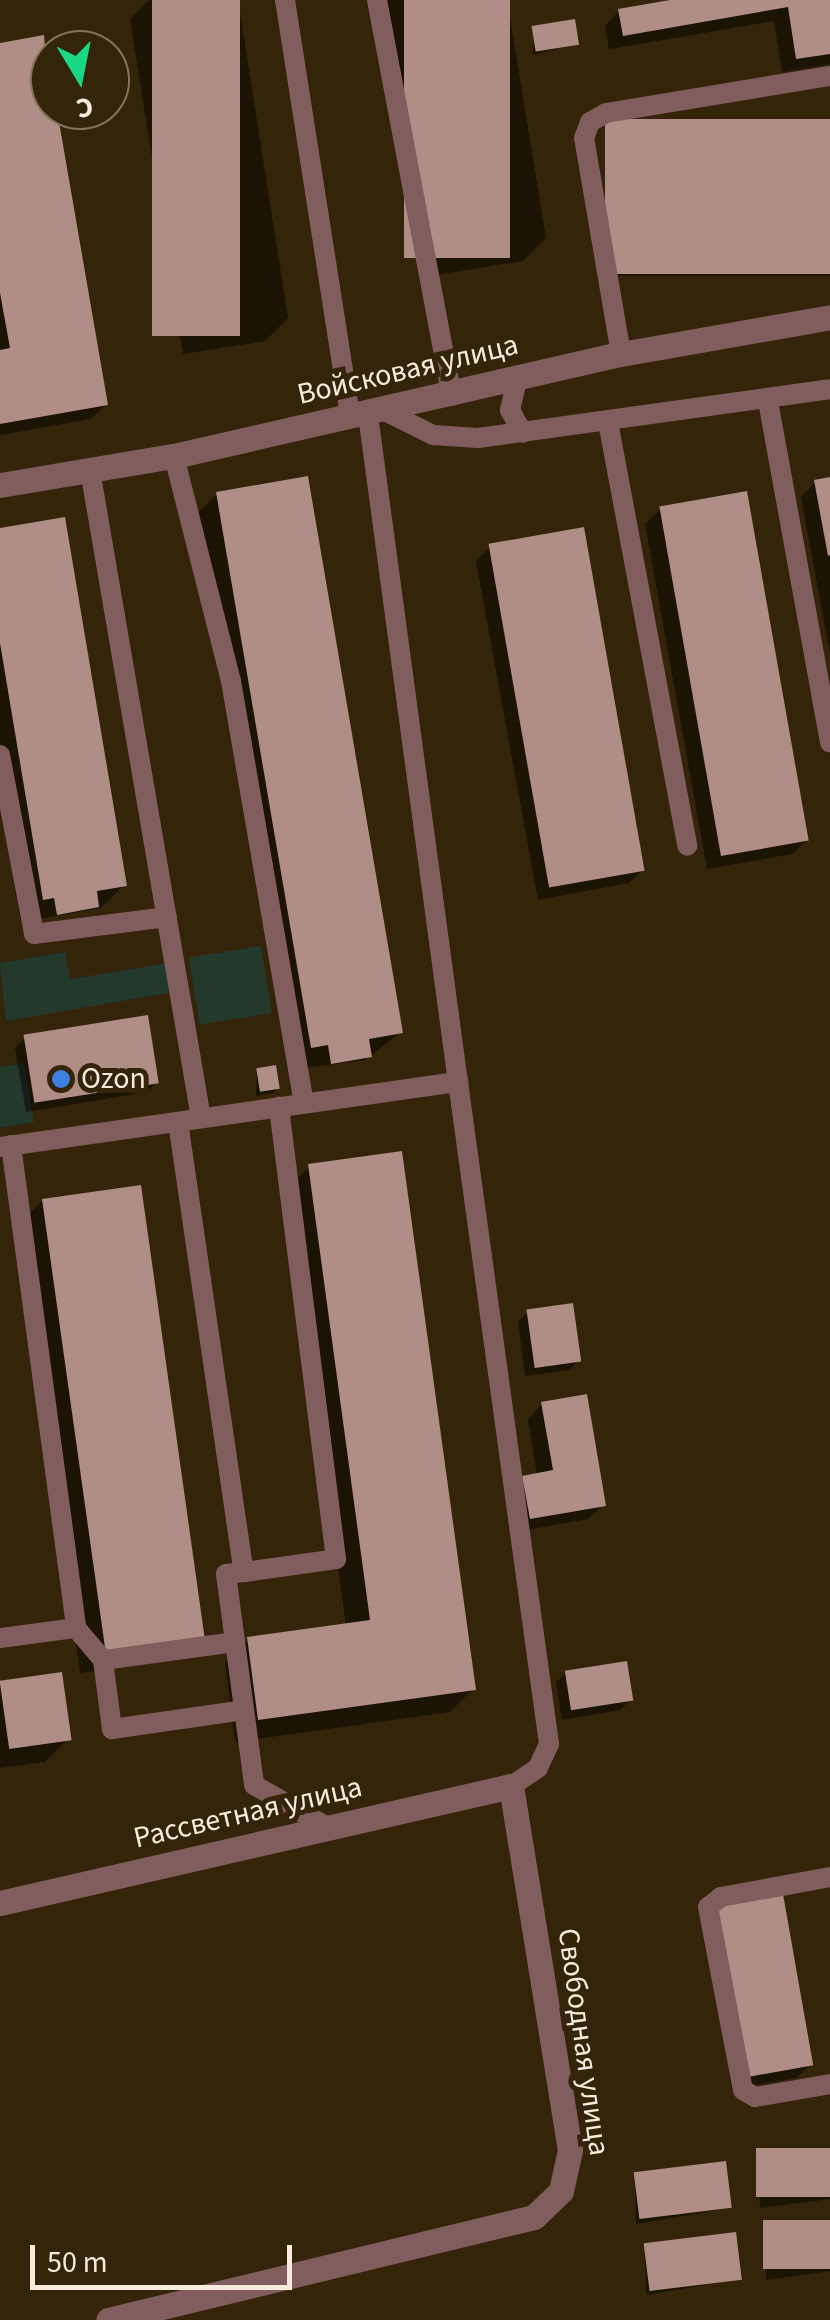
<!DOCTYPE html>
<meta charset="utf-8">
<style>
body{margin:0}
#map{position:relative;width:830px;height:2320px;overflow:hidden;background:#342409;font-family:"Source Sans 3",sans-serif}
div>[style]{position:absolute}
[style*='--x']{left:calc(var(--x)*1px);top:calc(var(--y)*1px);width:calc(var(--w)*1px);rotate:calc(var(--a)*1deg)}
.green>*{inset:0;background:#23392c;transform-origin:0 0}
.shadow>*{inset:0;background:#0007;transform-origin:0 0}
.building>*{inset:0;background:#b18d88;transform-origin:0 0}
.lane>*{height:20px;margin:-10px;padding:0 10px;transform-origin:10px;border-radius:10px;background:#815e5d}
.street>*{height:25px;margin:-12.5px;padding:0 12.5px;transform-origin:12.5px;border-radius:12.5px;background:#815e5d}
.dots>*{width:28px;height:28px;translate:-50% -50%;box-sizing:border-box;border:5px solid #342409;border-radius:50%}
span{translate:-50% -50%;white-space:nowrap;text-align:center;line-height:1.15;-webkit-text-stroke:10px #342409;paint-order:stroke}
.street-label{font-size:30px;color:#f6ebdc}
.poi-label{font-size:30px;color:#f6ebdc}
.left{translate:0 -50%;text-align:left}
.north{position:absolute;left:30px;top:30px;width:100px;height:100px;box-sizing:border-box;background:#342409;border:2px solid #82745d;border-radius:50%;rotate:170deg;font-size:28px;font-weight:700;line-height:40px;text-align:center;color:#f6ebdc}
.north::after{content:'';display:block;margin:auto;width:35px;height:45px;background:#19d989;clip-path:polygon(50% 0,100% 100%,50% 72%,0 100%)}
.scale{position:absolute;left:30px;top:2245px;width:262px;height:45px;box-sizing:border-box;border:5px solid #f6ebdc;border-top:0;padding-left:12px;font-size:30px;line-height:35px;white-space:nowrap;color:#f6ebdc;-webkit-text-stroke:8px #342409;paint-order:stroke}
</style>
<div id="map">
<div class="green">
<div style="left:261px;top:946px;width:68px;height:73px;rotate:81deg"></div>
<div style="clip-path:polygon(65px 952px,70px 979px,168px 963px,173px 992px,6px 1021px,0 963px)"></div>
<div style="clip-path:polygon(24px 1063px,34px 1122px,0 1128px,0 1067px)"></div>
</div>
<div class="shadow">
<div style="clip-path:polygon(149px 0,238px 0,288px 318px,265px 341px,183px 354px,130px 19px)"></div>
<div style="clip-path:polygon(378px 0,507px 0,546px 238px,523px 261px,423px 277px)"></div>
<div style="clip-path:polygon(684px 0,830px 0,830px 64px,782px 72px,774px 21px,609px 49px,605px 26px,619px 11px)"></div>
<div style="clip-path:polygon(534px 29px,577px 44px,533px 55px)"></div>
<div style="clip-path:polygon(42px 38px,106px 404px,91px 419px,0 435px,0 45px)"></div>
<div style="left:830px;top:122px;width:154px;height:224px;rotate:90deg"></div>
<div style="clip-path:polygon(830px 480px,830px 654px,801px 497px,815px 482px)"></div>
<div style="clip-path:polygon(217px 494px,401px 1032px,365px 1060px,288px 1070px,199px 512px)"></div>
<div style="clip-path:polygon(660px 509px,807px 840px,792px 854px,707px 869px,645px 524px)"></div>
<div style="clip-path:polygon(0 531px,124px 885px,101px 908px,21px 922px,0 798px)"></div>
<div style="clip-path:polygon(491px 546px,644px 869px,629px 883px,538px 900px,476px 561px)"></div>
<div style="clip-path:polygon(25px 1038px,157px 1082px,147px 1092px,26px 1112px,15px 1048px)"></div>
<div style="clip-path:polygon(257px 1071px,277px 1089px,273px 1093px,256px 1096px)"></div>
<div style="clip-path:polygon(309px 1167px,473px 1689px,450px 1712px,235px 1742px,225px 1663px,248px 1640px,346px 1626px,286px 1190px)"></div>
<div style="clip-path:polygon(43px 1200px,198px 1637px,175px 1660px,80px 1673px,20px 1223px)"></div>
<div style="clip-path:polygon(528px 1312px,578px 1361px,569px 1370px,525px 1376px,518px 1321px)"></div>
<div style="clip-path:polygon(542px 1404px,603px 1505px,588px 1519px,516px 1532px,523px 1478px,537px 1476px,528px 1419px)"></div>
<div style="clip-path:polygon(566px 1673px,630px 1700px,620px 1710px,562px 1720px,556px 1682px)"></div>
<div style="clip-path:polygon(0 1683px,68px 1739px,45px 1762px,0 1768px)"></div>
<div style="clip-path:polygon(703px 1923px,811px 2064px,796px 2078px,732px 2089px)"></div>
<div style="clip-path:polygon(830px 2150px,830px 2199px,760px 2208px,758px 2160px)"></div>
<div style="clip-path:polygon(635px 2175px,729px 2208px,636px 2224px)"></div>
<div style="clip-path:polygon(830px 2222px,830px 2271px,766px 2280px,765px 2231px)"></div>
<div style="clip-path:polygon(645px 2247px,739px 2279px,646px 2295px)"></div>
</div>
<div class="building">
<div style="left:152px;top:0;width:88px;height:336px"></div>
<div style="left:404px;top:0;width:106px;height:258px"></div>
<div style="clip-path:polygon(670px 0,830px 0,830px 54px,796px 59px,788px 7px,623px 36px,618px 9px)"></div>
<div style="left:575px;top:19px;width:26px;height:44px;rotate:81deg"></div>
<div style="clip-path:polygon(44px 35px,50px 110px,57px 110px,108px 405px,0 424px,0 350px,10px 348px,0 293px,0 43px)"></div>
<div style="left:830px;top:119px;width:155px;height:225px;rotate:90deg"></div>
<div style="clip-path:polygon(308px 476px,403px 1033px,369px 1039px,372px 1057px,331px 1064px,328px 1045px,311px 1048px,216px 492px)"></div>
<div style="clip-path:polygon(830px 477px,830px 555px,828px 556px,814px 480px)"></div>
<div style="left:747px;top:491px;width:355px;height:89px;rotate:80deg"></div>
<div style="clip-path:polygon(65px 517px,127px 886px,97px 891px,99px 907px,57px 915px,54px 898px,43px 900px,0 643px,0 528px)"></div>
<div style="left:584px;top:527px;width:349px;height:97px;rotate:80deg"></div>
<div style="left:148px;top:1015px;width:69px;height:126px;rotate:81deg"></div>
<div style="left:276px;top:1065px;width:24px;height:20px;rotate:81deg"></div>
<div style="clip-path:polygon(402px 1151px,476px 1690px,258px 1720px,247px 1637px,370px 1620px,308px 1164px)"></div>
<div style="left:141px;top:1185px;width:457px;height:100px;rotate:82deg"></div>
<div style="left:573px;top:1303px;width:59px;height:47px;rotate:82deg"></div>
<div style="clip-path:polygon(587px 1394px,606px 1506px,530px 1519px,522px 1476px,553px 1470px,541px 1402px)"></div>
<div style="left:627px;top:1661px;width:40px;height:63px;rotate:81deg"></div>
<div style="left:62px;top:1672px;width:69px;height:63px;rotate:82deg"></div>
<div style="left:783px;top:1894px;width:174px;height:68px;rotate:80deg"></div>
<div style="left:830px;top:2148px;width:49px;height:74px;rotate:90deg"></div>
<div style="left:726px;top:2161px;width:47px;height:93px;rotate:83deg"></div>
<div style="left:830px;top:2220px;width:49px;height:67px;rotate:90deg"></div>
<div style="left:736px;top:2232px;width:48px;height:93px;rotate:83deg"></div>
</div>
<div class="lane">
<div style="--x:285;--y:0;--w:422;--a:81.1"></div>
<div style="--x:377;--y:0;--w:403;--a:79.3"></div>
<div style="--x:621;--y:354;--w:219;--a:-99.7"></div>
<div style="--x:584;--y:138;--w:17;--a:-69"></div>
<div style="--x:590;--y:122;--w:18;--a:-29"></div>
<div style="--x:606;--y:113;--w:227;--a:-9.4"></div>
<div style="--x:517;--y:380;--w:31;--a:103"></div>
<div style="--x:510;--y:410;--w:26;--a:61"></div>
<div style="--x:768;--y:401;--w:347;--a:79.7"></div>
<div style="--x:385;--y:411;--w:54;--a:26.6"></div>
<div style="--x:433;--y:435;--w:45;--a:3.8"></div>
<div style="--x:478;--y:438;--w:355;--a:-7.9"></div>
<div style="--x:368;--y:415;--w:673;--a:82.32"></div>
<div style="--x:608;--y:422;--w:431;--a:79.4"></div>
<div style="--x:174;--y:456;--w:232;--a:75.8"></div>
<div style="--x:231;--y:681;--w:429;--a:80.2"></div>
<div style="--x:90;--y:470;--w:657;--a:80.28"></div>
<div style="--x:0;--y:755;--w:182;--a:79.2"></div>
<div style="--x:34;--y:934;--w:134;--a:-7.3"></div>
<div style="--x:178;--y:1122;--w:455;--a:81.7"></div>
<div style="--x:244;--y:1572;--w:93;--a:-8"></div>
<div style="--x:336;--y:1559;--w:456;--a:-97.2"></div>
<div style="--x:11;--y:1145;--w:487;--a:82.3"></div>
<div style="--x:76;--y:1628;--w:42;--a:49.8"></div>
<div style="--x:0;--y:1147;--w:463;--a:-8.1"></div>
<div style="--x:458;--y:1082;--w:668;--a:82.17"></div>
<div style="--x:549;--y:1744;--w:26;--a:115"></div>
<div style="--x:538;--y:1768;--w:32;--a:146"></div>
<div style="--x:244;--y:1572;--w:18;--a:174"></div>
<div style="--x:226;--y:1574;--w:213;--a:82.4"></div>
<div style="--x:254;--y:1785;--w:86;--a:29.8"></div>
<div style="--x:0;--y:1638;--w:77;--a:-7.5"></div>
<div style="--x:235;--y:1642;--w:133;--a:172.2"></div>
<div style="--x:103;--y:1660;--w:70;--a:82.6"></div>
<div style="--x:112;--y:1729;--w:133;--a:-8.2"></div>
<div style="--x:830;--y:1877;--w:111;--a:169.6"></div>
<div style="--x:721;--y:1897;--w:16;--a:142"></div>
<div style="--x:708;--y:1907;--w:186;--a:79.2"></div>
<div style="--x:743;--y:2090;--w:14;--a:30"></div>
<div style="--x:755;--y:2097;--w:76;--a:-9.8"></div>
</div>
<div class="street">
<div style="--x:0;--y:485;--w:176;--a:-9.5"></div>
<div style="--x:174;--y:456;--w:458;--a:-12.9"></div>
<div style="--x:621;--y:354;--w:212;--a:-10"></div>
<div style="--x:0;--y:1903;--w:524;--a:-12.9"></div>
<div style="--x:511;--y:1786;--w:369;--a:80.8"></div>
<div style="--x:570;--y:2150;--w:42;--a:102.4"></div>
<div style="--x:561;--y:2191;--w:37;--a:136"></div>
<div style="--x:534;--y:2217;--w:438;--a:166.4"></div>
</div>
<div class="dots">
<div style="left:61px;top:1079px;background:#3f7fe0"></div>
</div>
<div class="street-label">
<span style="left:408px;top:370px;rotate:-13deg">Войсковая улица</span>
<span style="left:248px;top:1813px;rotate:-13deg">Рассветная улица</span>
<span style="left:583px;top:2042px;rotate:82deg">Свободная улица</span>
</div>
<div class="poi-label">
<span class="left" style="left:81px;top:1079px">Ozon</span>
</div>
<div class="north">С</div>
<div class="scale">50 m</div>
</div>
